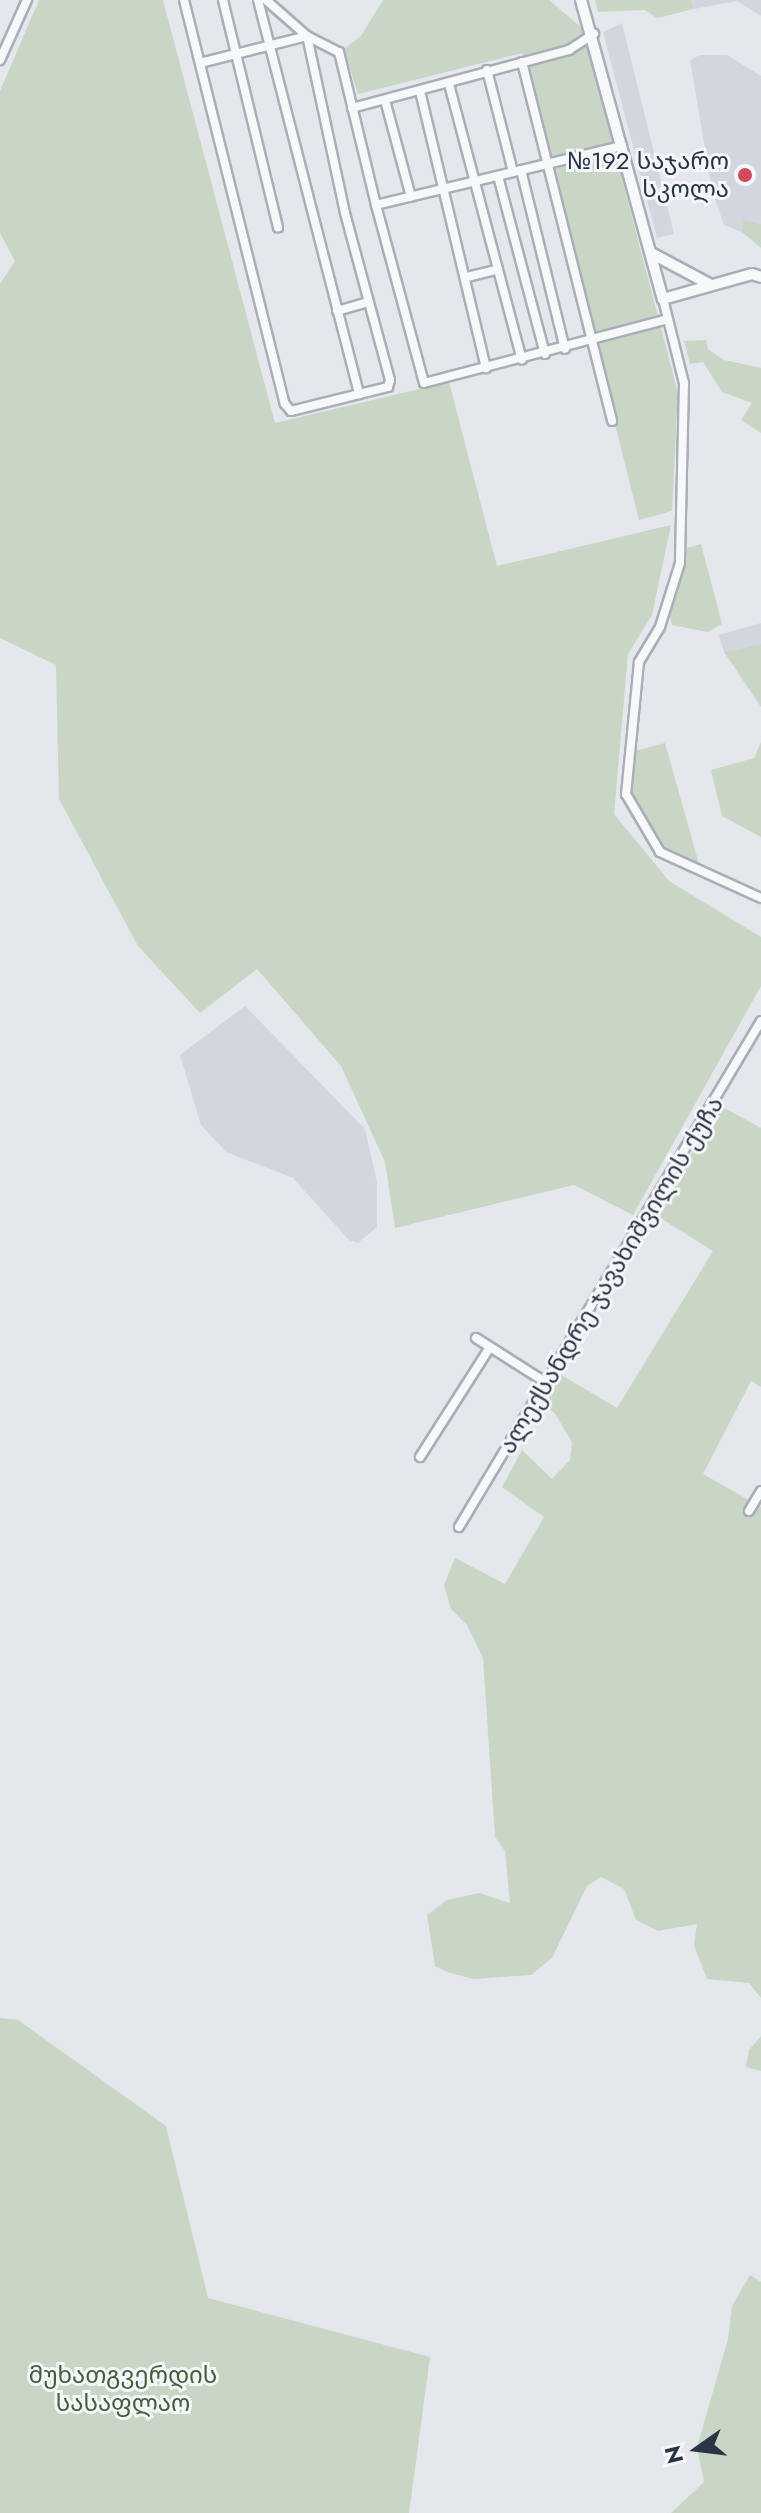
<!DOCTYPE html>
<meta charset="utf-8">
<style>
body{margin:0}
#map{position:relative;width:761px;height:2513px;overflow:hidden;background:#e4e7ec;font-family:Jost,"Noto Sans Georgian",sans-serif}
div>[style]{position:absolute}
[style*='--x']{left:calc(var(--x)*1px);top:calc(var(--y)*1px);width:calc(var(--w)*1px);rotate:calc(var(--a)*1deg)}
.built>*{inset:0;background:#d2d6de}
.green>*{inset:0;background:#c9d6c5}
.roads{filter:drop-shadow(2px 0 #a9aeb7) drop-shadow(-2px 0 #a9aeb7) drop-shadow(0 2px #a9aeb7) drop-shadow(0 -2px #a9aeb7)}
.minor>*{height:8px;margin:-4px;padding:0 4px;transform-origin:4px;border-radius:4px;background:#f7f8fa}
.tertiary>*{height:10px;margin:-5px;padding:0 5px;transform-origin:5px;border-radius:5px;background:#f7f8fa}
.dots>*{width:22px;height:22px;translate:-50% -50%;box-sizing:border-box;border:4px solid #f4f6f9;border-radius:50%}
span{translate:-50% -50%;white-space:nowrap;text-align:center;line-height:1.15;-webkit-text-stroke:6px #f4f6f9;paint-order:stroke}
.poi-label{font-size:24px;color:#2b3445}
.right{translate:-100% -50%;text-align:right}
.street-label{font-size:24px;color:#2b3445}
.park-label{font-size:24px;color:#3f6138}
.north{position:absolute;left:657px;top:2409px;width:80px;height:80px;-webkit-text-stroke:6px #f4f6f9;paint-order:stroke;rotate:256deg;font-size:22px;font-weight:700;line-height:32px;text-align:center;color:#2b3445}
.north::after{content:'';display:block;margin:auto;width:28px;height:36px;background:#2b3445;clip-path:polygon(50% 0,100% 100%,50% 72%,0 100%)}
</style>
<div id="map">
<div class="built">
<div style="clip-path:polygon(691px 0,761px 0,761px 16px,737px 1px,694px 9px)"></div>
<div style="clip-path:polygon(622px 23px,674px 234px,657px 238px,603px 32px)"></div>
<div style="clip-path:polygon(700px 55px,727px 55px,761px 76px,761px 224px,743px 220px,742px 232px,724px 225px,712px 190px,690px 60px)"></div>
<div style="clip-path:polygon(761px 623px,761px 644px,724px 652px,719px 635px)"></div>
<div style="clip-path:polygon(245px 1006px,365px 1129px,377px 1182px,377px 1227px,358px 1243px,349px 1240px,293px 1178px,226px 1152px,201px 1125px,180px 1055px)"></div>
</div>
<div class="green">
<div style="clip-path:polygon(39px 0,163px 0,275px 423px,449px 382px,497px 566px,671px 525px,652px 615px,628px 654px,614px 814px,669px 881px,761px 937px,761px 986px,633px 1215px,574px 1185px,395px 1228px,385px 1162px,341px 1066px,257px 969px,200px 1013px,138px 946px,59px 799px,56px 665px,0 638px,0 284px,15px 261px,0 233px,0 91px)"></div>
<div style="clip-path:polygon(383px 0,549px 0,583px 29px,678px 393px,672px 511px,639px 520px,522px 53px,358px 94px,344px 49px,361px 36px)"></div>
<div style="clip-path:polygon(595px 0,691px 0,694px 9px,657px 18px,645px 10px,598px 12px)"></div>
<div style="clip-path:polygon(743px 220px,761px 224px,761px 248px,742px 232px)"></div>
<div style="clip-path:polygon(706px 340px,708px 349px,724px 360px,761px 368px,761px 433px,741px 420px,752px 403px,722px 392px,703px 362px,690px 364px,684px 341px)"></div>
<div style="clip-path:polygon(701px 544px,722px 624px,708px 632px,672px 625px,669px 613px,687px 548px)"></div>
<div style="clip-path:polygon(761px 644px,761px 707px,724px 652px)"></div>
<div style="clip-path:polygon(761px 742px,761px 837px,722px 816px,711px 770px,754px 758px)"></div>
<div style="clip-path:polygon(665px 743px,699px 864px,670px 852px,649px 830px,629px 787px,635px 751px)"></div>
<div style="clip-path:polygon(721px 1106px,761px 1128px,761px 1387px,751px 1381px,703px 1474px,761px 1507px,761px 1998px,749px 1983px,707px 1979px,694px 1945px,697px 1924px,658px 1931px,636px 1920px,624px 1889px,601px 1877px,587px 1886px,552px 1958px,531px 1975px,473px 1979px,447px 1972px,435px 1966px,427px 1915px,447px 1900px,479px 1893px,510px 1903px,505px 1851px,495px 1837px,483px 1658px,467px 1625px,451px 1609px,444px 1585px,455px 1558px,505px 1584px,544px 1517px,502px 1487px,522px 1450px,552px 1479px,570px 1460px,572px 1442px,554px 1412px,545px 1408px,558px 1373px,617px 1408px,713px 1251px,654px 1214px)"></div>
<div style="clip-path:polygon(0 2018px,18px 2020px,166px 2126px,208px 2298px,430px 2357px,409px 2513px,0 2513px)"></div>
<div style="clip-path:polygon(761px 2036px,761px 2071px,746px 2067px,749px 2050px)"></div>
<div style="clip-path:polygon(750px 2275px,761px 2282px,761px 2513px,671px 2513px,704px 2482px,697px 2447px,728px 2339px,732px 2306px)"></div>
</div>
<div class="roads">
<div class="minor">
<div style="--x:184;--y:0;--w:416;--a:76"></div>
<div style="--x:285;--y:404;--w:9;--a:49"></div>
<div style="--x:291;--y:411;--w:100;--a:-13.9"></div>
<div style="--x:388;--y:387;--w:7;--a:-74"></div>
<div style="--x:390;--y:380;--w:173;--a:-105.1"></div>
<div style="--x:345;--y:213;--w:181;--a:-102.1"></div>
<div style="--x:307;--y:36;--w:55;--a:-138.7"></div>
<div style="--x:223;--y:0;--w:234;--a:76.4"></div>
<div style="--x:258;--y:0;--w:407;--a:75.6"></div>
<div style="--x:307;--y:36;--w:36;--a:27"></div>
<div style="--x:339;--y:52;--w:157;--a:76.4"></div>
<div style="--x:376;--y:205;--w:253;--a:-13.5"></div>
<div style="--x:0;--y:60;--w:66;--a:-65.8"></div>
<div style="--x:522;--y:62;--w:370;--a:75.9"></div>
<div style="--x:200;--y:63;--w:110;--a:-14.2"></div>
<div style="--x:487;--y:70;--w:105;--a:75.7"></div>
<div style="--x:449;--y:84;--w:285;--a:75.2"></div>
<div style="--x:420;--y:91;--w:285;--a:76.6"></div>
<div style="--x:385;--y:100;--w:100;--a:75"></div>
<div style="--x:352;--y:108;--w:225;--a:-15"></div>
<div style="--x:569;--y:50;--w:30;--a:-33"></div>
<div style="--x:521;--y:170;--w:184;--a:76.2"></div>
<div style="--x:498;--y:176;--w:184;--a:75.2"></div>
<div style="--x:376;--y:205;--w:184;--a:74.9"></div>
<div style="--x:424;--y:383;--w:252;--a:-14.7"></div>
<div style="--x:467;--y:277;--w:32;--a:-14"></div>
<div style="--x:663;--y:299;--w:87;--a:76"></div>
<div style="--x:684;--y:383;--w:180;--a:91.3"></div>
<div style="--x:680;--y:563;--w:67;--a:107.4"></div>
<div style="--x:660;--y:627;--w:41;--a:121"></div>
<div style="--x:639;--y:662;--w:133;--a:95.6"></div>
<div style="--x:626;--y:794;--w:67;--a:59.6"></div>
<div style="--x:660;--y:852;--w:111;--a:24.5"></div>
<div style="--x:337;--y:311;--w:33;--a:-16"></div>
<div style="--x:476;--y:1338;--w:84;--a:32.4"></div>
<div style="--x:420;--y:1457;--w:130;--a:-57.5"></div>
<div style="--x:749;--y:1511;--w:23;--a:-59"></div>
<div style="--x:459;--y:1527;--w:589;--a:-59.17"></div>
</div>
<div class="tertiary">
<div style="--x:581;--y:0;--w:310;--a:74.7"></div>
<div style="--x:663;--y:299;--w:92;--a:-15.7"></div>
<div style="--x:752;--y:274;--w:9;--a:18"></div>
<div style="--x:651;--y:253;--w:68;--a:28.1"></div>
</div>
</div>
<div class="dots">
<div style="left:745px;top:175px;background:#d1495b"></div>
</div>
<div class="poi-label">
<span class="right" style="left:729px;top:175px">№192 საჯარო<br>სკოლა</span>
</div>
<div class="street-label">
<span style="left:611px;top:1275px;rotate:-59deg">ალექსანდრე ჯავახიშვილის ქუჩა</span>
</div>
<div class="park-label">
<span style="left:123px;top:2389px">მუხათგვერდის<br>სასაფლაო</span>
</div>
<div class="north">N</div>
</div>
